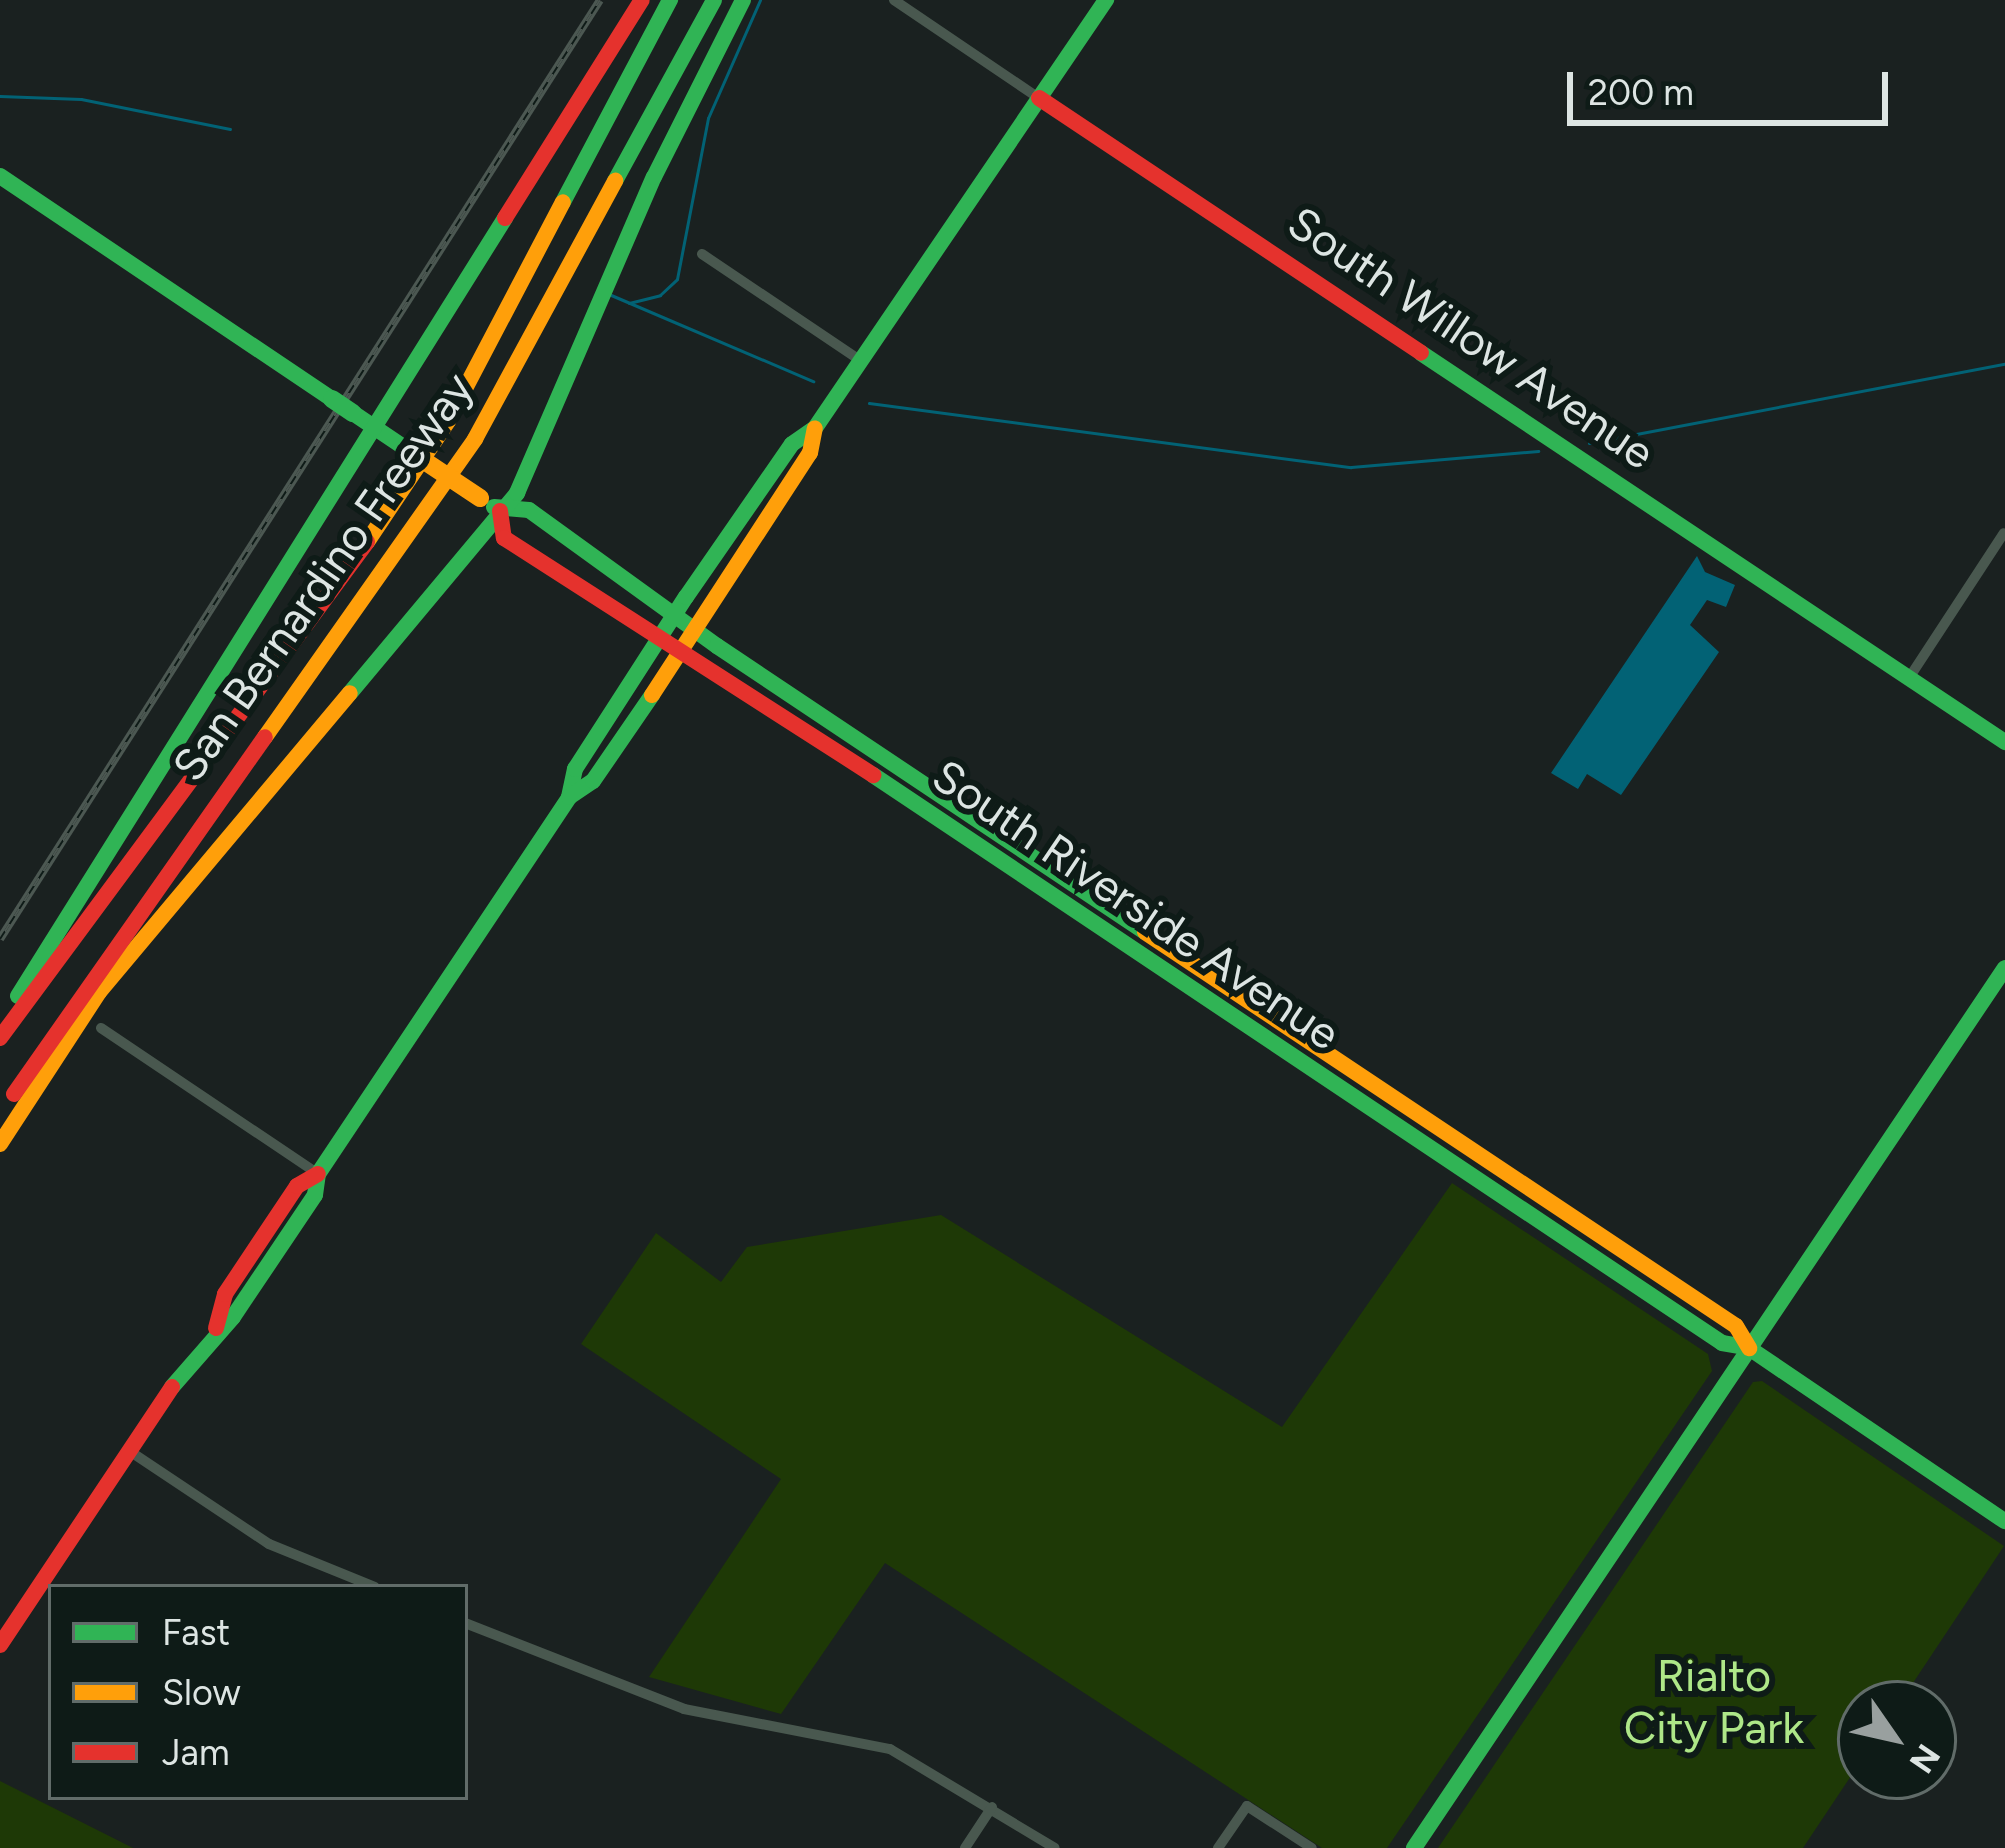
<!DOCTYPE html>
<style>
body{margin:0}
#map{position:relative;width:2005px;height:1848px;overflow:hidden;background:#1a2120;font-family:Figtree,sans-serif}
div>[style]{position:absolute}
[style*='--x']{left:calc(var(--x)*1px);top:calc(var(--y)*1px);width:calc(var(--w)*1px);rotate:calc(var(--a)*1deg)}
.green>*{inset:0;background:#1e3906}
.water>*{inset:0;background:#026275}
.stream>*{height:3px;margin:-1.5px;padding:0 1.5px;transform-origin:1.5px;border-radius:1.5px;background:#026275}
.street>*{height:10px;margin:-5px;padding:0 5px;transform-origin:5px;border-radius:5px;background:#49584f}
.fast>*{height:16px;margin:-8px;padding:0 8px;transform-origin:8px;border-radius:8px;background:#30b455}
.slow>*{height:16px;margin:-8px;padding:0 8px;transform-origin:8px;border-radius:8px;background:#ff9f0a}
.jam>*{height:16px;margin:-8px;padding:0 8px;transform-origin:8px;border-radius:8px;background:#e5322d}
.rail>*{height:8px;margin-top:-4px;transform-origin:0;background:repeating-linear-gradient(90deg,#0e1b17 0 9px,#4c5852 0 18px);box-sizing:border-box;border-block:3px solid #4c5852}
.fast-bridge>*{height:18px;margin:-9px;padding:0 9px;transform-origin:9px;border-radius:9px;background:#30b455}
.slow-bridge>*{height:18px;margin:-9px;padding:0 9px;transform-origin:9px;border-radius:9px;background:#ff9f0a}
span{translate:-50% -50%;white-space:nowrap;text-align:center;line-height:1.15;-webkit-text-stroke:12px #0e1b17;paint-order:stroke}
.street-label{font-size:45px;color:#dde5e3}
.park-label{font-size:45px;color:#aee788}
.legend{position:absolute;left:48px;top:1584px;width:420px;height:216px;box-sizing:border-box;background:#0e1b17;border:3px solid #616c69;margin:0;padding:15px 21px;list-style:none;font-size:36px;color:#dde5e3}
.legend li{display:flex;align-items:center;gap:24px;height:60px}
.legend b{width:60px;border:3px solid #616c69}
.north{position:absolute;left:1837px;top:1680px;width:120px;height:120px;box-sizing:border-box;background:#0e1b17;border:3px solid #616c69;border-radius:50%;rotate:124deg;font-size:33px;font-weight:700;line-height:48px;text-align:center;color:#dde5e3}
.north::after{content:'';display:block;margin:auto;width:42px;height:54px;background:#99a09f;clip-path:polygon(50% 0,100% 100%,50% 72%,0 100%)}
.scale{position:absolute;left:1567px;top:72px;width:321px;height:54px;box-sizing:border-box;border:6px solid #dde5e3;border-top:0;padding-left:15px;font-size:36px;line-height:42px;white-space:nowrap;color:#dde5e3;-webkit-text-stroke:9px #0e1b17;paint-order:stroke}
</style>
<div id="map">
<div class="green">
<div style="clip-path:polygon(1452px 1183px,1708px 1354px,1712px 1371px,1387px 1848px,1322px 1848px,885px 1563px,781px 1714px,649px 1677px,781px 1479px,581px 1344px,656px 1233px,721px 1282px,747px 1247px,941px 1215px,1282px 1427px)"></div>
<div style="clip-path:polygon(1762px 1381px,2004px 1546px,1899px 1704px,1861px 1704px,1861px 1761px,1803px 1848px,1438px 1848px,1753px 1382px)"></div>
<div style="clip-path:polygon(0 1781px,133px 1848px,0 1848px)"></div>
</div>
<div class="water">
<div style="clip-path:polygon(1697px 556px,1705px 572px,1735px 585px,1726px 607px,1707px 600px,1690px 625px,1719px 652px,1621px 795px,1587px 774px,1578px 789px,1551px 773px)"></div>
</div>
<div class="stream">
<div style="--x:0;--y:96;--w:81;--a:2.1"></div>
<div style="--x:81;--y:99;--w:152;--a:11.4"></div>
<div style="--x:611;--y:295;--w:220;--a:23.1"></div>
<div style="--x:629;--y:303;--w:32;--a:-14"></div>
<div style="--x:660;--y:295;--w:23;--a:-43"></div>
<div style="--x:677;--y:279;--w:164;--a:-79.1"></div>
<div style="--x:708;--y:118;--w:129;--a:-66.2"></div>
<div style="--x:869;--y:403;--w:486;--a:7.6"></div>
<div style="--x:1351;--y:467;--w:188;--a:-4.9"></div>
<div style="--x:1589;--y:443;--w:423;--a:-10.8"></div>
</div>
<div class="street">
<div style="--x:894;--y:0;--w:175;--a:34.1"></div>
<div style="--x:702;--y:254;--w:192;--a:33.9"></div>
<div style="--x:1909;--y:678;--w:173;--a:-56.8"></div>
<div style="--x:101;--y:1028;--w:262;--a:33.9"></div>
<div style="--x:128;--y:1450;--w:169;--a:33.7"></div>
<div style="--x:269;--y:1544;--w:114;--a:22.1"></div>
<div style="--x:465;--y:1623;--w:235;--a:21.4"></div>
<div style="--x:684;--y:1709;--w:210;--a:11"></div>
<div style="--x:890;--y:1749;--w:192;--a:31"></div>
<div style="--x:965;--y:1848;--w:49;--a:-56.6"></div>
<div style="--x:1218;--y:1848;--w:51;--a:-55.4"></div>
<div style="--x:1247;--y:1806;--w:77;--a:32.9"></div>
</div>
<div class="fast">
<div style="--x:0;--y:176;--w:400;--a:33.9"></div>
<div style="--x:615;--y:181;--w:206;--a:-61.3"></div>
<div style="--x:563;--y:202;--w:229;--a:-62.1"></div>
<div style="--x:1421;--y:353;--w:702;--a:33.67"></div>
<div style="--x:353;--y:413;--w:70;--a:33.9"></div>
<div style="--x:494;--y:507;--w:35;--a:5"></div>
<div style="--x:529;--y:510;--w:232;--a:35.9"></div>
<div style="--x:717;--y:646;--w:515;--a:33.75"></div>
<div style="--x:350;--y:693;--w:261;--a:-50.1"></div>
<div style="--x:517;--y:493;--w:344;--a:-66.6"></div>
<div style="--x:654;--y:177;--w:198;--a:-63.3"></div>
<div style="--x:873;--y:775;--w:1021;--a:33.78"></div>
<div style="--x:1722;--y:1343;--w:27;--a:10"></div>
<div style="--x:1749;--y:1348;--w:309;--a:34.1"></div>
<div style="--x:569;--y:797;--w:29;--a:-78"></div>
<div style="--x:575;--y:769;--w:205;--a:-57.2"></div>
<div style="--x:686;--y:597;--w:186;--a:-55.3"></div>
<div style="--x:792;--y:444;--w:28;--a:-35"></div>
<div style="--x:815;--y:428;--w:518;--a:-55.79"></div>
<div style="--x:18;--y:996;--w:918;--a:-57.95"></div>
<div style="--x:172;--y:1387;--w:93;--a:-48.9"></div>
<div style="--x:233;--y:1317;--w:147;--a:-56.1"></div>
<div style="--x:315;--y:1195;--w:21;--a:-82"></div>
<div style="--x:318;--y:1174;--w:453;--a:-56.3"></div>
<div style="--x:569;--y:797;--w:29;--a:-34"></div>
<div style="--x:593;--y:781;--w:104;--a:-55.5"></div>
<div style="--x:1414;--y:1848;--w:1060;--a:-56.12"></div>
</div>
<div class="slow">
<div style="--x:367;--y:542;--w:146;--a:-56.2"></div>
<div style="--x:448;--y:421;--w:247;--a:-62.3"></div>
<div style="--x:652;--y:695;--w:289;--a:-56.9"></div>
<div style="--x:810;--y:453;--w:25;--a:-79"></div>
<div style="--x:265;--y:737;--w:365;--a:-54.8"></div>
<div style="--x:475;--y:439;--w:294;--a:-61.5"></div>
<div style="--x:1145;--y:932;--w:710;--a:33.69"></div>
<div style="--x:1736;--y:1326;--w:26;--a:59"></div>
<div style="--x:0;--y:1144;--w:181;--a:-56.9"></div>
<div style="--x:99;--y:992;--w:390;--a:-50"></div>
</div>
<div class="jam">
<div style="--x:1039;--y:98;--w:459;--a:33.7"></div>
<div style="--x:505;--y:218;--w:257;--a:-57.9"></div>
<div style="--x:500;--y:511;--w:27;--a:82"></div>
<div style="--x:504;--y:538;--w:439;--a:32.7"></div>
<div style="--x:0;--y:1038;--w:617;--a:-53.5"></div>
<div style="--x:14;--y:1094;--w:436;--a:-54.9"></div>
<div style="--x:216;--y:1328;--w:35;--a:-75"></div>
<div style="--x:225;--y:1294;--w:130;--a:-56.3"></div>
<div style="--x:297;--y:1186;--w:24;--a:-30"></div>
<div style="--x:0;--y:1645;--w:310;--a:-56.3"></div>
</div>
<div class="rail">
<div style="--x:0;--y:939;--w:1114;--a:-57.42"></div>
</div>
<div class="fast-bridge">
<div style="--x:332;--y:399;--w:25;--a:34"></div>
</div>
<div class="slow-bridge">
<div style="--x:411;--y:452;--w:83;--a:33.7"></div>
</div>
<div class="street-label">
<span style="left:1471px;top:338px;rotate:34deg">South Willow Avenue</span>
<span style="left:323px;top:577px;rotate:-55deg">San Bernardino Freeway</span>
<span style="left:1136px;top:905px;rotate:34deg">South Riverside Avenue</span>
</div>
<div class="park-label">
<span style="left:1714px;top:1702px">Rialto<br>City Park</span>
</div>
<ul class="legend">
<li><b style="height:15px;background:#30b455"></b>Fast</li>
<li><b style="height:15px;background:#ff9f0a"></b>Slow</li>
<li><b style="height:15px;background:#e5322d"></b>Jam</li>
</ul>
<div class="north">N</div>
<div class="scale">200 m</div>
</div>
